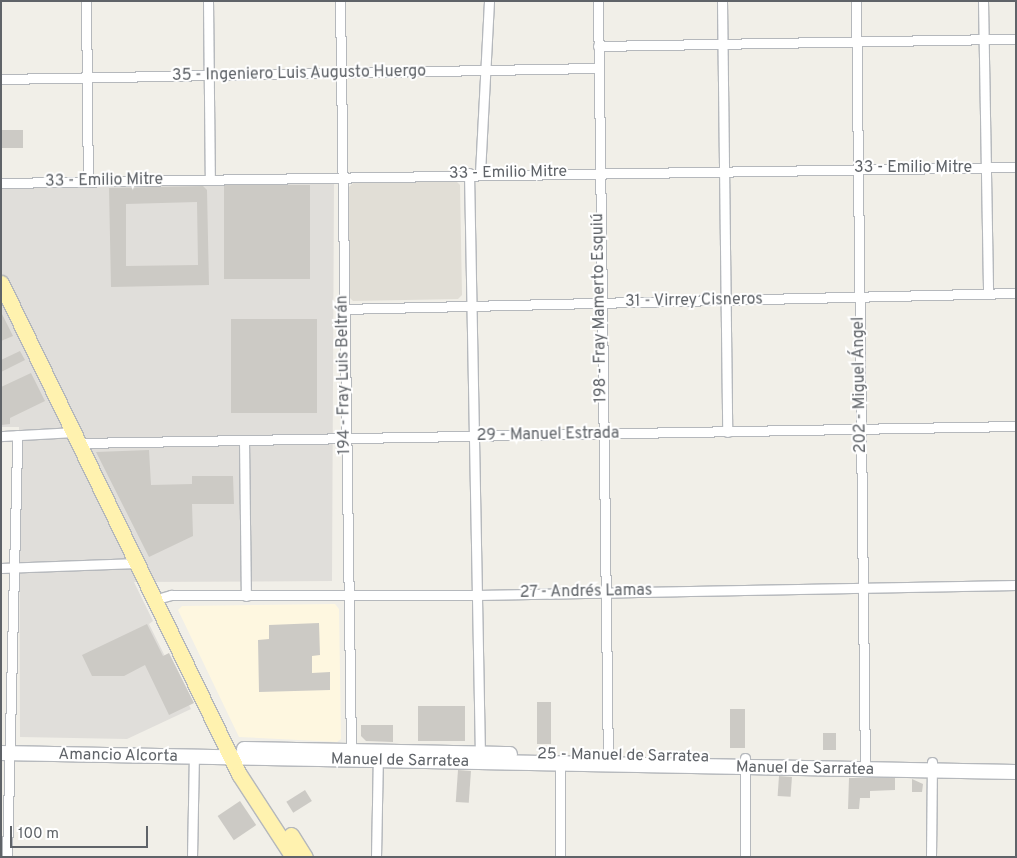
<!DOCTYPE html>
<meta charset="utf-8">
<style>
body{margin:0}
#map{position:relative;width:1017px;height:858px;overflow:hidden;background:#f1efe8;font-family:Overpass,sans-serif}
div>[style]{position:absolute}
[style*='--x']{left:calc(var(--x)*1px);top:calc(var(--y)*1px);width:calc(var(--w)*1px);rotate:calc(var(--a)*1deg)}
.commercial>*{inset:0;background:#fef7e0}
.industrial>*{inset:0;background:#e0deda}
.education>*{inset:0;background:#e1ded6}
.building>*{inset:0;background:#cccac5;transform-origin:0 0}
.roads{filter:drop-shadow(1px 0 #b5b8bc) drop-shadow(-1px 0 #b5b8bc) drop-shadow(0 1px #b5b8bc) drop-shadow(0 -1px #b5b8bc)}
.street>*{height:9px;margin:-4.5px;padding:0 4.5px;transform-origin:4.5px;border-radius:4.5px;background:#fff}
.secondary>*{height:14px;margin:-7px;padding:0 7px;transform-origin:7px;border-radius:7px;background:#fff}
.primary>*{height:15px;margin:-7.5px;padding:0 7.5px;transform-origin:7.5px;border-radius:7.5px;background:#fff2af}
span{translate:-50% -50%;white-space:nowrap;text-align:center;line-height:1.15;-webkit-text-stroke:4px #fff;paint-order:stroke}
.street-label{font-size:16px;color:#5f6368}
.frame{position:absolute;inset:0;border:2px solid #5f6368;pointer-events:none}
.scale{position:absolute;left:10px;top:826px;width:138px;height:22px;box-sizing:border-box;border:2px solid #5f6368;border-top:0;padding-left:6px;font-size:15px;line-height:18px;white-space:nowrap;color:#5f6368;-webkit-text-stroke:4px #fff;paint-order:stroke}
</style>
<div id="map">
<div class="commercial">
<div style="clip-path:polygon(335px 604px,339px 609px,341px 739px,337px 742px,239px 737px,178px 610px,182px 606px)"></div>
</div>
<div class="industrial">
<div style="clip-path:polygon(334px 181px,332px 581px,134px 582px,153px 621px,149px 624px,191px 709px,127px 739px,20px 737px,19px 427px,1px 427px,1px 188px)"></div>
</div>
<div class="education">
<div style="clip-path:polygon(456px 181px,460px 185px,462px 295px,458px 299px,353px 301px,349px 297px,349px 187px,353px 183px)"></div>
</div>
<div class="building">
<div style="left:1px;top:130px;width:22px;height:18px"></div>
<div style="left:310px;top:185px;width:94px;height:86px;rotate:90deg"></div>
<div style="clip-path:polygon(evenodd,203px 186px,207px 190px,209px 285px,111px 287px,109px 188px,203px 186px,197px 202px,198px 265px,126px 266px,126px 204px,197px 202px)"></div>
<div style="clip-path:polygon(1px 312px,13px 336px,1px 341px)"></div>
<div style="left:231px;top:319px;width:86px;height:94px"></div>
<div style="clip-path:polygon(20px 351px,25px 360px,1px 372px,1px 360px)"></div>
<div style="clip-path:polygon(31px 373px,45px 401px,10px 418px,10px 424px,1px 425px,1px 387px)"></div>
<div style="clip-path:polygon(149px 450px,151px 485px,192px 484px,192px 476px,233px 476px,234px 504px,192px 504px,193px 536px,149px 557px,96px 452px)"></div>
<div style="clip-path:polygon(319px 623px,320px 655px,312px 656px,312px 673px,330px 672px,330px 690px,259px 692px,258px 640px,269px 639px,269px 625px)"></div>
<div style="clip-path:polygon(147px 624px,163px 656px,169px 653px,194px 703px,169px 715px,145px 665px,124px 676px,92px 676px,82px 655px)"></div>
<div style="left:551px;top:702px;width:42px;height:14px;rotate:90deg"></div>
<div style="left:418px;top:706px;width:47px;height:35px"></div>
<div style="left:730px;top:709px;width:15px;height:39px"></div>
<div style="clip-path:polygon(361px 725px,393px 725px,393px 742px,366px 741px,361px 736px)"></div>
<div style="left:823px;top:733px;width:13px;height:17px"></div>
<div style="left:458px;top:770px;width:13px;height:32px;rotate:4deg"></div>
<div style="left:779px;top:776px;width:13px;height:20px;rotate:4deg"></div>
<div style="clip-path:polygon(849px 778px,895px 778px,895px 790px,870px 791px,870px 798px,860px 798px,859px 809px,848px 809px)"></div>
<div style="clip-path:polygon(912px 779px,923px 784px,922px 792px,912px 792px)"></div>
<div style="left:305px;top:790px;width:13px;height:22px;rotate:58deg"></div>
<div style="left:240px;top:801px;width:29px;height:27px;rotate:56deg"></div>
</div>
<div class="roads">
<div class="street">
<div style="--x:86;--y:1;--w:180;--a:89.4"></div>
<div style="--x:208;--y:1;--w:177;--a:89.4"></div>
<div style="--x:340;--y:1;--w:748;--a:89.16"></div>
<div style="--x:598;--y:1;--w:764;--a:89.25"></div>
<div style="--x:722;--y:1;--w:431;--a:89.3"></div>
<div style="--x:856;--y:1;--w:769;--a:89.33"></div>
<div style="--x:983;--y:1;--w:293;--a:89"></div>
<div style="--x:598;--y:46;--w:418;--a:-1"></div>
<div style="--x:1;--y:79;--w:596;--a:-1.06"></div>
<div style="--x:469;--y:173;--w:585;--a:88.92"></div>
<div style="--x:480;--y:173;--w:172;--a:-87"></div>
<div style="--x:1;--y:183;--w:1015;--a:-0.9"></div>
<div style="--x:342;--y:309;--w:674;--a:-1.36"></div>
<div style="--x:1;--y:436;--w:74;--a:-3.1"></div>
<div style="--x:244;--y:440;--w:156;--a:89.3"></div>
<div style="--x:80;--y:443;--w:936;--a:-1.04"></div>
<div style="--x:1;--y:568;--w:137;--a:-2.1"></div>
<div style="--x:157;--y:599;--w:15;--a:-16"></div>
<div style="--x:171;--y:595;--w:306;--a:0"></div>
<div style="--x:477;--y:595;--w:539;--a:-1.06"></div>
<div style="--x:7;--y:857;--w:422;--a:-88.6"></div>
<div style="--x:192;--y:857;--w:100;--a:-88.9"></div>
<div style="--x:376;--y:857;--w:100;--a:-88.9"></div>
<div style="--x:560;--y:857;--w:93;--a:-90"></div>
<div style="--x:745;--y:857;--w:99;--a:-90"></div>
<div style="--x:931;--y:857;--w:95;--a:-89.4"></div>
</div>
<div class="secondary">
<div style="--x:244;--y:749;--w:266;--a:1.1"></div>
<div style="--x:1;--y:753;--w:1015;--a:1.07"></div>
</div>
<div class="primary">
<div style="--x:1;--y:283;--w:546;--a:64.14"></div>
<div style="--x:239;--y:774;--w:99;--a:57"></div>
<div style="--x:291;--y:835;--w:26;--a:58"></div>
</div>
</div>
<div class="street-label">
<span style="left:299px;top:74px;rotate:-1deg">35 - Ingeniero Luis Augusto Huergo</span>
<span style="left:913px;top:168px">33 - Emilio Mitre</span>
<span style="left:508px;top:173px;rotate:-1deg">33 - Emilio Mitre</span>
<span style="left:104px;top:181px;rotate:-1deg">33 - Emilio Mitre</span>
<span style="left:694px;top:301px;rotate:-1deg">31 - Virrey Cisneros</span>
<span style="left:600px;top:308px;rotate:-91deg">198 - Fray Mamerto Esquiú</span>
<span style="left:344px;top:375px;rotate:-91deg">194 - Fray Luis Beltrán</span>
<span style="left:860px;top:385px;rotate:-91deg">202 - Miguel Ángel</span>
<span style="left:548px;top:435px;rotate:-1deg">29 - Manuel Estrada</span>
<span style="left:586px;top:592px;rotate:-1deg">27 - Andrés Lamas</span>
<span style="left:118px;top:756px;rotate:1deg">Amancio Alcorta</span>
<span style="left:623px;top:756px;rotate:1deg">25 - Manuel de Sarratea</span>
<span style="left:400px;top:761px;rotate:1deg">Manuel de Sarratea</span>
<span style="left:805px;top:769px;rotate:1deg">Manuel de Sarratea</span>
</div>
<div class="frame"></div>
<div class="scale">100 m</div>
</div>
